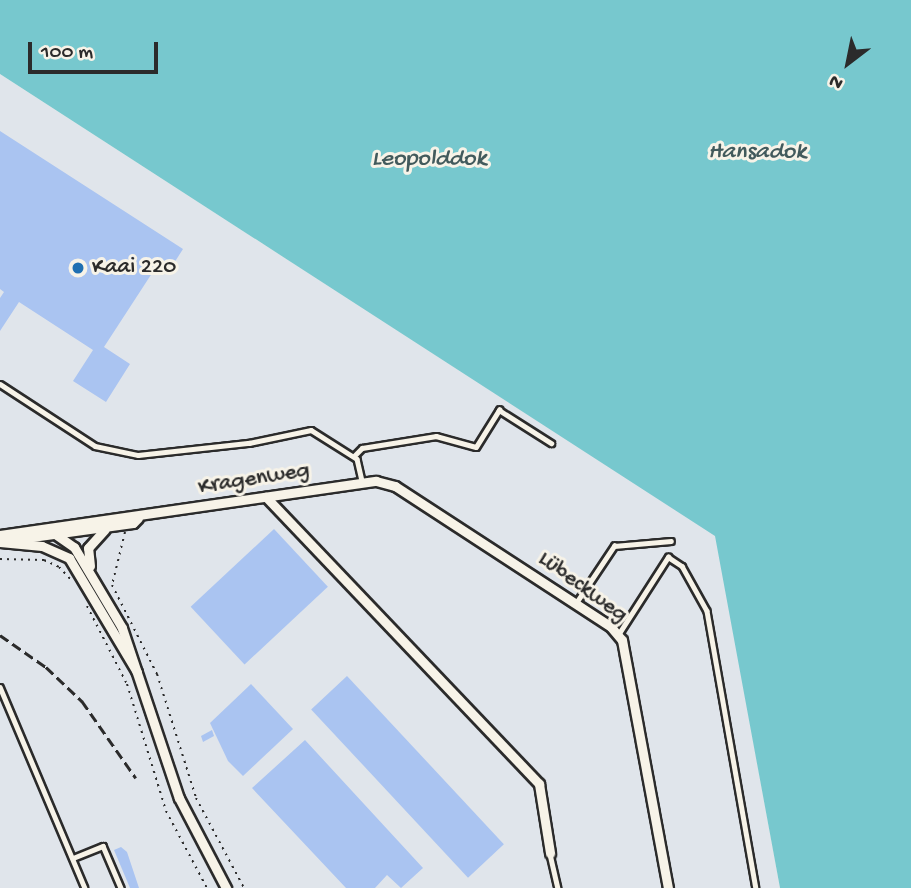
<!DOCTYPE html>
<meta charset="utf-8">
<style>
body{margin:0}
#map{position:relative;width:911px;height:888px;overflow:hidden;background:#f7f3e8;font-family:"Gochi Hand",sans-serif}
div>[style]{position:absolute}
[style*='--x']{left:calc(var(--x)*1px);top:calc(var(--y)*1px);width:calc(var(--w)*1px);rotate:calc(var(--a)*1deg)}
.built>*{inset:0;background:#e0e5eb}
.water>*{inset:0;background:#77c8ce}
.building>*{inset:0;background:#aac4f1;transform-origin:0 0}
.path>*{height:2px;margin-top:-1px;transform-origin:0;background:repeating-linear-gradient(90deg,#2b2b2b 0 2px,transparent 0 7px)}
.roads{filter:drop-shadow(2px 0 #2b2b2b) drop-shadow(-2px 0 #2b2b2b) drop-shadow(0 2px #2b2b2b) drop-shadow(0 -2px #2b2b2b)}
.service>*{height:4.5px;margin:-2.25px;padding:0 2.25px;transform-origin:2.25px;border-radius:2.25px;background:#f7f3e8}
.minor>*{height:9px;margin:-4.5px;padding:0 4.5px;transform-origin:4.5px;border-radius:4.5px;background:#f7f3e8}
.rail>*{height:2.5px;margin-top:-1.25px;transform-origin:0;background:repeating-linear-gradient(90deg,#2b2b2b 0 10px,transparent 0 15px)}
.dots>*{width:19px;height:19px;translate:-50% -50%;box-sizing:border-box;border:4px solid #f7f3e8;border-radius:50%}
span{translate:-50% -50%;white-space:nowrap;text-align:center;line-height:1.15;-webkit-text-stroke:6px #f7f3e8;paint-order:stroke}
.poi-label{font-size:23px;color:#2b2b2b}
.left{translate:0 -50%;text-align:left}
.street-label{font-size:23px;color:#2b2b2b}
.water-label{font-size:24px;color:#425a5c;font-style:italic}
.north{position:absolute;left:813px;top:28px;width:70px;height:70px;-webkit-text-stroke:5px #f7f3e8;paint-order:stroke;rotate:212deg;font-size:19px;font-weight:700;line-height:28px;text-align:center;color:#2b2b2b}
.north::after{content:'';display:block;margin:auto;width:24px;height:32px;background:#2b2b2b;clip-path:polygon(50% 0,100% 100%,50% 72%,0 100%)}
.scale{position:absolute;left:28px;top:42px;width:130px;height:32px;box-sizing:border-box;border:4px solid #2b2b2b;border-top:0;padding-left:9px;font-size:21px;line-height:24px;white-space:nowrap;color:#2b2b2b;-webkit-text-stroke:5px #f7f3e8;paint-order:stroke}
</style>
<div id="map">
<div class="built">
<div style="clip-path:polygon(0 74px,716px 536px,780px 888px,0 888px)"></div>
</div>
<div class="water">
<div style="clip-path:polygon(0 0,911px 0,911px 888px,780px 888px,715px 536px,0 74px)"></div>
</div>
<div class="building">
<div style="clip-path:polygon(0 131px,183px 249px,169px 271px,158px 264px,104px 347px,130px 364px,106px 402px,73px 381px,93px 350px,19px 302px,0 331px,0 298px,4px 292px,0 289px)"></div>
<div style="left:274px;top:529px;width:79px;height:114px;rotate:47deg"></div>
<div style="left:347px;top:676px;width:230px;height:49px;rotate:47deg"></div>
<div style="clip-path:polygon(251px 684px,293px 729px,243px 776px,228px 761px,210px 723px)"></div>
<div style="clip-path:polygon(212px 730px,214px 736px,203px 742px,201px 736px)"></div>
<div style="clip-path:polygon(305px 740px,423px 868px,401px 888px,387px 875px,375px 888px,346px 888px,252px 788px)"></div>
<div style="clip-path:polygon(121px 847px,127px 852px,139px 888px,130px 888px,114px 850px)"></div>
</div>
<div class="path">
<div style="--x:125;--y:532;--w:55;--a:103.8"></div>
<div style="--x:112;--y:585;--w:100;--a:63.2"></div>
<div style="--x:157;--y:674;--w:130;--a:72.5"></div>
<div style="--x:196;--y:798;--w:102;--a:61.9"></div>
<div style="--x:0;--y:559;--w:44;--a:1.3"></div>
<div style="--x:44;--y:560;--w:17;--a:25"></div>
<div style="--x:59;--y:567;--w:18;--a:47"></div>
<div style="--x:87;--y:606;--w:88;--a:62.9"></div>
<div style="--x:127;--y:684;--w:133;--a:72.9"></div>
<div style="--x:166;--y:811;--w:87;--a:62"></div>
</div>
<div class="roads">
<div class="service">
<div style="--x:0;--y:384;--w:113;--a:33.1"></div>
<div style="--x:95;--y:446;--w:44;--a:11.8"></div>
<div style="--x:138;--y:455;--w:112;--a:-6.2"></div>
<div style="--x:249;--y:443;--w:63;--a:-11.8"></div>
<div style="--x:311;--y:430;--w:54;--a:32.2"></div>
<div style="--x:357;--y:459;--w:23;--a:77"></div>
<div style="--x:354;--y:456;--w:11;--a:-45"></div>
<div style="--x:362;--y:448;--w:75;--a:-9.2"></div>
<div style="--x:436;--y:436;--w:41;--a:15.4"></div>
<div style="--x:476;--y:447;--w:44;--a:-58.1"></div>
<div style="--x:499;--y:410;--w:62;--a:32.4"></div>
<div style="--x:576;--y:603;--w:69;--a:-56.3"></div>
<div style="--x:614;--y:546;--w:57;--a:-5"></div>
<div style="--x:618;--y:635;--w:93;--a:-57.3"></div>
<div style="--x:668;--y:557;--w:17;--a:33"></div>
<div style="--x:682;--y:566;--w:51;--a:60.9"></div>
<div style="--x:707;--y:611;--w:281;--a:80"></div>
<div style="--x:0;--y:687;--w:218;--a:67.1"></div>
<div style="--x:550;--y:854;--w:35;--a:77"></div>
<div style="--x:73;--y:858;--w:32;--a:-22"></div>
<div style="--x:103;--y:846;--w:46;--a:66.8"></div>
</div>
<div class="minor">
<div style="--x:266;--y:497;--w:396;--a:46.4"></div>
<div style="--x:539;--y:784;--w:70;--a:80.9"></div>
<div style="--x:48;--y:529;--w:32;--a:35"></div>
<div style="--x:74;--y:547;--w:94;--a:59.3"></div>
<div style="--x:122;--y:628;--w:179;--a:71.5"></div>
<div style="--x:179;--y:798;--w:102;--a:62.4"></div>
<div style="--x:0;--y:535;--w:380;--a:-8.2"></div>
<div style="--x:376;--y:481;--w:20;--a:15"></div>
<div style="--x:395;--y:486;--w:258;--a:33.1"></div>
<div style="--x:611;--y:627;--w:17;--a:50"></div>
<div style="--x:622;--y:640;--w:252;--a:79.5"></div>
<div style="--x:10;--y:540;--w:124;--a:-7.9"></div>
<div style="--x:133;--y:523;--w:7;--a:-45"></div>
<div style="--x:0;--y:542;--w:42;--a:5.4"></div>
<div style="--x:42;--y:546;--w:30;--a:24"></div>
<div style="--x:69;--y:558;--w:133;--a:59.2"></div>
<div style="--x:90;--y:566;--w:18;--a:-96"></div>
<div style="--x:88;--y:548;--w:25;--a:-48"></div>
</div>
</div>
<div class="rail">
<div style="--x:0;--y:635;--w:56;--a:34.8"></div>
<div style="--x:46;--y:667;--w:50;--a:43.4"></div>
<div style="--x:82;--y:701;--w:94;--a:55"></div>
</div>
<div class="dots">
<div style="left:78px;top:268px;background:#1f6fb2"></div>
</div>
<div class="poi-label">
<span class="left" style="left:92px;top:268px">Kaai 220</span>
</div>
<div class="street-label">
<span style="left:254px;top:480px;rotate:-9deg">Kragenweg</span>
<span style="left:582px;top:588px;rotate:36deg">Lübeckweg</span>
</div>
<div class="water-label">
<span style="left:757px;top:153px">Hansadok</span>
<span style="left:429px;top:160px">Leopolddok</span>
</div>
<div class="north">N</div>
<div class="scale">100 m</div>
</div>
